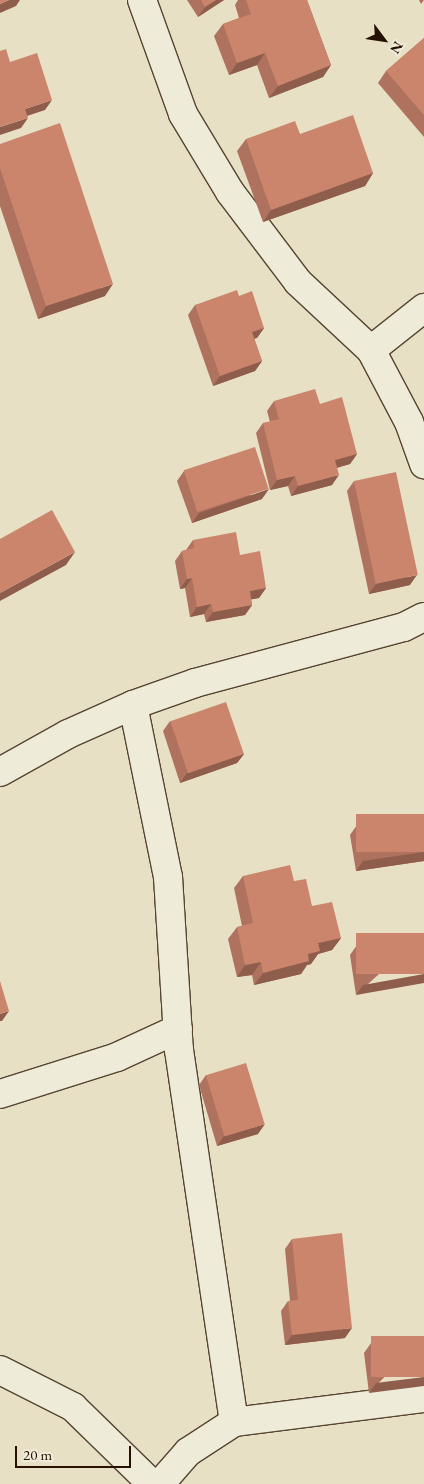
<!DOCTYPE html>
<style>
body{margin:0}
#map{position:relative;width:424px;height:1484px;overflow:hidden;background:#e7e0c5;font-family:"EB Garamond",serif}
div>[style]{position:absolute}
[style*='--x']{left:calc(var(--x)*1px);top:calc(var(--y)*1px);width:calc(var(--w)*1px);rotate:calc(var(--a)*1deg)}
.roads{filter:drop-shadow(1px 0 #564431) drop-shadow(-1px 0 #564431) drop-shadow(0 1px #564431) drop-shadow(0 -1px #564431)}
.street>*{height:28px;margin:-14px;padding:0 14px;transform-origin:14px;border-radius:14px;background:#efebd9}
.wall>*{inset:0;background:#af725e}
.shaded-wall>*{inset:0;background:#8e5d4c}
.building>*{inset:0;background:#cb856d;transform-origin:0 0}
span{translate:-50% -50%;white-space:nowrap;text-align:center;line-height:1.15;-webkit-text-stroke:5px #efebd9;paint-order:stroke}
.north{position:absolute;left:359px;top:15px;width:50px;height:50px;-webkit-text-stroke:4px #efebd9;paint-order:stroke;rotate:121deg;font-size:14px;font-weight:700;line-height:20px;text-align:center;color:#261000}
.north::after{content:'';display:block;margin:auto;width:18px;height:22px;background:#261000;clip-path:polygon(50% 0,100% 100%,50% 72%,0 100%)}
.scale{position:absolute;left:15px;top:1446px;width:116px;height:22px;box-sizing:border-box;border:2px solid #261000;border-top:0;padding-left:6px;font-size:15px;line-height:18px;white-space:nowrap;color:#261000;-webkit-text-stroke:4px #efebd9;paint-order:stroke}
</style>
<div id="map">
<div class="roads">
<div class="street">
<div style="--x:142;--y:0;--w:121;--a:70.2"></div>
<div style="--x:183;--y:114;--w:91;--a:58.9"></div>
<div style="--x:230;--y:192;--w:113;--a:52.9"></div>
<div style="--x:298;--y:282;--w:100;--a:43"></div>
<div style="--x:371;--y:350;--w:81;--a:62.2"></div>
<div style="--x:409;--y:422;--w:45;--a:70.3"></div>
<div style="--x:371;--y:350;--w:68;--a:-38.4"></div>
<div style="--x:133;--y:705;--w:176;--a:78.5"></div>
<div style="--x:168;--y:877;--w:173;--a:86.4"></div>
<div style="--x:179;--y:1050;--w:376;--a:81.6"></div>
<div style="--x:0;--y:772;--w:78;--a:-29.2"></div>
<div style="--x:68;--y:734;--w:71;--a:-24"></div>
<div style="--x:133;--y:705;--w:66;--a:-19.5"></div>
<div style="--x:195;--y:683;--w:216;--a:-15"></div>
<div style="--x:404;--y:627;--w:22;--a:-27"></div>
<div style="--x:0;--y:1094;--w:123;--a:-17.5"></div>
<div style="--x:117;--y:1057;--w:67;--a:-24.7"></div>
<div style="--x:0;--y:1370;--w:82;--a:26.9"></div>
<div style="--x:73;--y:1407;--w:110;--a:44.3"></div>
<div style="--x:160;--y:1484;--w:43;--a:-48.8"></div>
<div style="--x:188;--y:1452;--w:55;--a:-33.1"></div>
<div style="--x:234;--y:1422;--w:192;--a:-7.2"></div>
</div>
</div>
<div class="wall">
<div style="clip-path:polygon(187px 0,224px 0,198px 17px)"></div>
<div style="clip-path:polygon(238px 0,307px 0,331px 65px,323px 77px,269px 98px,257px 65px,229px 75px,214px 36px,223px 24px,239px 18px,235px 5px)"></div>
<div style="clip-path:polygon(419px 0,424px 0,421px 4px)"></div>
<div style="clip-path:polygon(424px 38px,424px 137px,378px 83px,386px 71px)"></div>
<div style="clip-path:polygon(300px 134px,373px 173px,365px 186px,263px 222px,237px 151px,246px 139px)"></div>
<div style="clip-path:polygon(0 144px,105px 296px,38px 319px,0 206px)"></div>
<div style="clip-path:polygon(239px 296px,264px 328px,257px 338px,254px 338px,262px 361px,255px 371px,213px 386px,188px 315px,195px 305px)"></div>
<div style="clip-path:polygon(274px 401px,357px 454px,350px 464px,337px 468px,332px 485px,291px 496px,288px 486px,270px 490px,256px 433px,263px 423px,270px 422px,267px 411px)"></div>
<div style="clip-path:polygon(184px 471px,262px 499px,192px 523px,177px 481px)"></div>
<div style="clip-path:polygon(354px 481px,410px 585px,369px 594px,347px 491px)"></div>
<div style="clip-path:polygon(193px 540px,240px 555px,266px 588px,259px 598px,251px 599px,252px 605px,245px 615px,206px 622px,204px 614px,190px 617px,185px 588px,180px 589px,175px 561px,182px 551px,186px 550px)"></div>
<div style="clip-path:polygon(170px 721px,244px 754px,237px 763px,180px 783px,163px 731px)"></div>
<div style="clip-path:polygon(424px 814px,424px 861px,356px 871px,350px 835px,357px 825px)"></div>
<div style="clip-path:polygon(243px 876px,294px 881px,312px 906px,341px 938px,332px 950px,318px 954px,311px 964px,307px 965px,301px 974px,254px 985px,252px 975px,237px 977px,228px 939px,237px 927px,242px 926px,234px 888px)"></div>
<div style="clip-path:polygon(424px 933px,356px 995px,350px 955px,357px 945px)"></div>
<div style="clip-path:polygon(206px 1075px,258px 1134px,217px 1146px,199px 1085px)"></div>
<div style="clip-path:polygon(292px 1239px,345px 1338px,285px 1345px,281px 1311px,288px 1301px,290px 1301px,285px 1249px)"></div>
<div style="clip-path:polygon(424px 1336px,369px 1393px,364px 1353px,371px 1343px)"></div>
</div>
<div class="shaded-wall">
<div style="clip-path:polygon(9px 0,20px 0,16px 6px,0 13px,0 4px)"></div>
<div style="clip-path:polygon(216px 0,224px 0,198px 17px,205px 7px)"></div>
<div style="clip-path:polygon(265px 53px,257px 65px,229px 75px,237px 63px)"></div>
<div style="clip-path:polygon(331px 65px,323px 77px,269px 98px,278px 86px)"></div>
<div style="clip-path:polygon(52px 100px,45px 110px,18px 119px,25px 109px)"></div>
<div style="clip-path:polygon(28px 118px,21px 128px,0 135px,0 127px)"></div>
<div style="clip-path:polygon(373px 173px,365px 186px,263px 222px,271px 210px)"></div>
<div style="clip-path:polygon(113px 284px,105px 296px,38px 319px,46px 306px)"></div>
<div style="clip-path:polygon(264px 328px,257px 338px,245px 342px,252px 332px)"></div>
<div style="clip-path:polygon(262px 361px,255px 371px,213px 386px,220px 376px)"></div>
<div style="clip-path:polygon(357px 454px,350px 464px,328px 470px,335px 460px)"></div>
<div style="clip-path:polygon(339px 475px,332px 485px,291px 496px,298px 486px)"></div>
<div style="clip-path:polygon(295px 476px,288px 486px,270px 490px,277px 480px)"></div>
<div style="clip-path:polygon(269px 489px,262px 499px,192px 523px,199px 513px)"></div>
<div style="clip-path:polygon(75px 552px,66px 565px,0 601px,0 593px)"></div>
<div style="clip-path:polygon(417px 575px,410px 585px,369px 594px,376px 584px)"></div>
<div style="clip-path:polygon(192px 578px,185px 588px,180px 589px,187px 579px)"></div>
<div style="clip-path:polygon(266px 588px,259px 598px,243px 601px,250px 591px)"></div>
<div style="clip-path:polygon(211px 604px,204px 614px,190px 617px,197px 607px)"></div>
<div style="clip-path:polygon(252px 605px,245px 615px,206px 622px,213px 612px)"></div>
<div style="clip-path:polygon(244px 754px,237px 763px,180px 783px,187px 773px)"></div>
<div style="clip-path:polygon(424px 852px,424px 861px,356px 871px,363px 861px)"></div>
<div style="clip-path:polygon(341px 938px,332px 950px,318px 954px,311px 964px,307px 965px,301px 974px,254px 985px,263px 973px,308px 954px,318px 943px)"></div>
<div style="clip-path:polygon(261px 962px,252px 975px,237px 977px,245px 965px)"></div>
<div style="clip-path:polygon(424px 974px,424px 983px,356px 995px,363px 985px)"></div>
<div style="clip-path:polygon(9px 1011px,2px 1021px,0 1021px,0 1014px)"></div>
<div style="clip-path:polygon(265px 1124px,258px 1134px,217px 1146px,224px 1136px)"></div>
<div style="clip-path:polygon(352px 1328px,345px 1338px,285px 1345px,292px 1335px)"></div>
<div style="clip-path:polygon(424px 1377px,424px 1386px,369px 1393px,376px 1383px)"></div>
</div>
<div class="building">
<div style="clip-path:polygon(0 0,9px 0,0 4px)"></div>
<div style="clip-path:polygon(201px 0,216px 0,205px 7px)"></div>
<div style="clip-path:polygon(246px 0,307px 0,331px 65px,278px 86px,265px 53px,237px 63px,223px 24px,251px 14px)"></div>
<div style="clip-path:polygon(424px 38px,424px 115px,386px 71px)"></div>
<div style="clip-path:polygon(6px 49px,10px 62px,37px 53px,52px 100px,25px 109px,28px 118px,0 127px,0 51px)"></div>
<div style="clip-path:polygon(353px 115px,373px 173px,271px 210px,246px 139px,295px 121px,300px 134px)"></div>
<div style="clip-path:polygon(60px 123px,113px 284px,46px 306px,0 168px,0 144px)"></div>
<div style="clip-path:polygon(237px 290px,239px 296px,252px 291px,264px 328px,252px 332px,262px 361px,220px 376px,195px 305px)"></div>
<div style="clip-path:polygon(315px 389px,320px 404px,342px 397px,357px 454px,335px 460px,339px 475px,298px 486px,295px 476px,277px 480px,263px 423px,279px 419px,274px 401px)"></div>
<div style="left:255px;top:447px;width:44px;height:75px;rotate:72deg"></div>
<div style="left:396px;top:472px;width:105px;height:43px;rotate:78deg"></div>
<div style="clip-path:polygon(52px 510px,75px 552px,0 593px,0 539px)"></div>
<div style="clip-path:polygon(236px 532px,240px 555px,260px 551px,266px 588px,250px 591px,252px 605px,213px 612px,211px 604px,197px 607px,192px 578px,187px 579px,182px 551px,194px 548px,193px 540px)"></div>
<div style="left:226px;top:702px;width:55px;height:59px;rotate:71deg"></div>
<div style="left:424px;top:814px;width:38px;height:68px;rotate:90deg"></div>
<div style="clip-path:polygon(290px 865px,294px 881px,306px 879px,312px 906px,332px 902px,341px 938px,318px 943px,320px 951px,308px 954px,309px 961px,263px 973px,261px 962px,245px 965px,237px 927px,253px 923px,243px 876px)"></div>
<div style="left:424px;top:933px;width:41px;height:68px;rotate:90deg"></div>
<div style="clip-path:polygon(0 981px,9px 1011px,0 1014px)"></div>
<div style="left:246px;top:1063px;width:64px;height:42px;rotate:73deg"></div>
<div style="clip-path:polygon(342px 1233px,352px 1328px,292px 1335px,288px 1301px,298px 1300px,292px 1239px)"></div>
<div style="left:424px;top:1336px;width:41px;height:53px;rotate:90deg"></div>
</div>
<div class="north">N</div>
<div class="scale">20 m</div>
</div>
